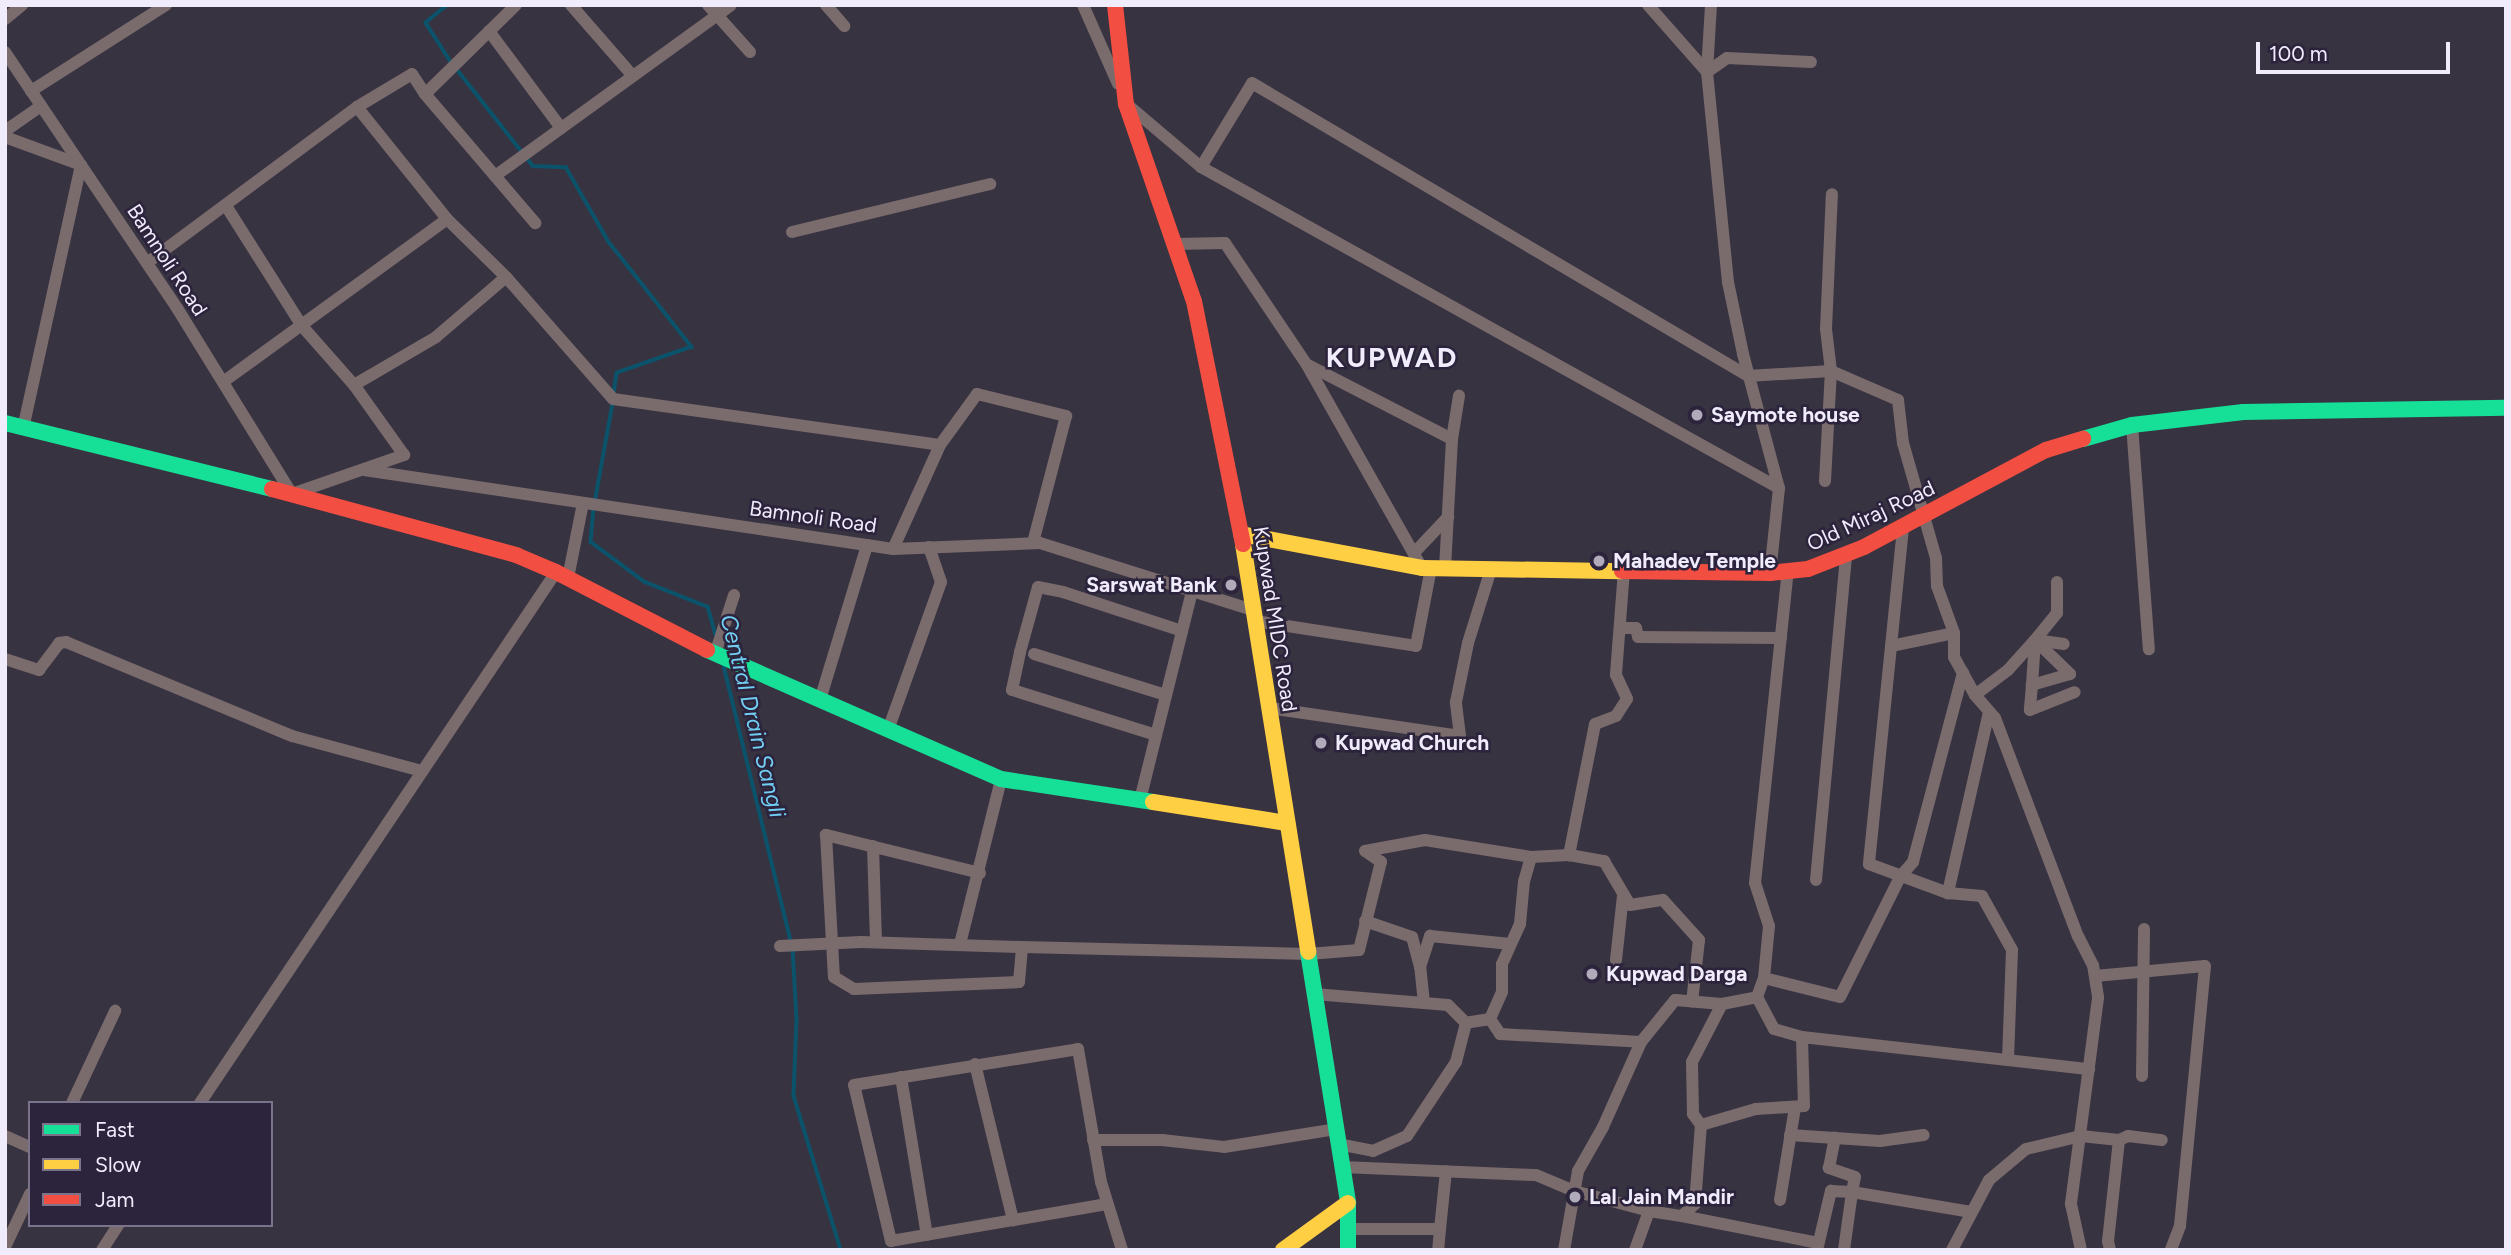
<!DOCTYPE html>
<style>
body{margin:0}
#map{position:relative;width:2511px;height:1255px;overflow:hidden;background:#383341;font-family:Figtree,sans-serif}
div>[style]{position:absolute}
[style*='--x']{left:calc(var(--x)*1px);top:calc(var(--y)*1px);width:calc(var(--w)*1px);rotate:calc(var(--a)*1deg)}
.stream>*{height:3.5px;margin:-1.75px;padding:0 1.75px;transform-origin:1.75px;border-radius:1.75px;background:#0b536b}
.street>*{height:12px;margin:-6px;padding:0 6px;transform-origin:6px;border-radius:6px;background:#7a6b6d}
.fast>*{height:16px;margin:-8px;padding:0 8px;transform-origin:8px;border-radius:8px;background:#16e098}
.slow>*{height:16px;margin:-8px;padding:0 8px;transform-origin:8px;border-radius:8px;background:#ffcf43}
.jam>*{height:16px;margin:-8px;padding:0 8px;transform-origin:8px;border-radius:8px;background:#f24e42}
.dots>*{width:19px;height:19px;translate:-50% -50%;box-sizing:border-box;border:4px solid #2c233c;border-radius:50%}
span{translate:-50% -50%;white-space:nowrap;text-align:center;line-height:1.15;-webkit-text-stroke:5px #2c233c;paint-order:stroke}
.street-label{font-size:21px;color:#f0ecfc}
.poi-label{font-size:21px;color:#f0ecfc;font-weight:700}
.left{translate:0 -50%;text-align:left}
.right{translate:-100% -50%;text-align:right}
.water-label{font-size:23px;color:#72cff4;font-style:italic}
.district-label{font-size:28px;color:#f0ecfc;font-weight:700;letter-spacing:2px}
.frame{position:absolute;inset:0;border:7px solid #f0ecfc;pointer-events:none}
.legend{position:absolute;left:28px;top:1101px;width:245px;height:126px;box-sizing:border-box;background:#2c233c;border:2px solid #7a7389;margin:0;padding:9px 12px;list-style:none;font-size:21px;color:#f0ecfc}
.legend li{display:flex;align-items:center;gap:14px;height:35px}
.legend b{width:35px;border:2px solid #7a7389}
.scale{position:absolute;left:2256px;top:42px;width:194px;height:32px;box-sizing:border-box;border:4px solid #f0ecfc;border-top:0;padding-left:9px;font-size:21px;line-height:24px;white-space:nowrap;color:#f0ecfc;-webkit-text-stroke:5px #2c233c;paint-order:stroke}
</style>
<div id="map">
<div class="stream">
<div style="--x:448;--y:5;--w:28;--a:141"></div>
<div style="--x:426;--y:23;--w:46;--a:57.3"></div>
<div style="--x:456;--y:68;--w:125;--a:51.8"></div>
<div style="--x:533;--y:166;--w:33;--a:2"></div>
<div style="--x:566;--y:167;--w:86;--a:60.2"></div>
<div style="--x:609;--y:242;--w:134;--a:51.7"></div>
<div style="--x:692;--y:347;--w:79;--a:160.9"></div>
<div style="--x:617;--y:373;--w:21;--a:98"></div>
<div style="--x:595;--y:500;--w:101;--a:-79.7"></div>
<div style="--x:594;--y:508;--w:34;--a:95"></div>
<div style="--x:591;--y:542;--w:67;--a:36.5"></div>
<div style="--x:645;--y:582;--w:68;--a:21.6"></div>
<div style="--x:708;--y:607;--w:29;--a:74"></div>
<div style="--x:724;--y:666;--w:283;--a:76.3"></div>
<div style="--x:793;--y:948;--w:72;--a:86.8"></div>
<div style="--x:797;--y:1020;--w:76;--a:92.3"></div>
<div style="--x:794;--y:1096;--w:161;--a:73"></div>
</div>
<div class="street">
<div style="--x:516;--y:5;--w:127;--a:135.6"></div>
<div style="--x:425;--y:94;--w:170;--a:49.5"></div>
<div style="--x:571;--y:5;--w:94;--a:48.9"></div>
<div style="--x:708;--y:5;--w:63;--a:48.2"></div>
<div style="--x:826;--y:5;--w:28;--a:49"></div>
<div style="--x:1083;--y:5;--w:86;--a:66.1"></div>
<div style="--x:1648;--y:5;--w:89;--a:48.6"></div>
<div style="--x:1711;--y:5;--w:67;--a:93.4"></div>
<div style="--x:1707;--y:72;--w:211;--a:84.3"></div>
<div style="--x:1728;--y:282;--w:74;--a:78.2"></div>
<div style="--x:1743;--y:354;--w:139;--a:75"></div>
<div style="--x:1779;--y:488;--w:85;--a:96"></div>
<div style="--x:5;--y:19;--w:22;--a:-39"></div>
<div style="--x:489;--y:31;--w:121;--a:53.4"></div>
<div style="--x:5;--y:52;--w:308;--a:56.1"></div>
<div style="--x:177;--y:308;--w:219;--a:58.3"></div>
<div style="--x:292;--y:494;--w:119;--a:-19.2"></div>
<div style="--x:404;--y:455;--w:86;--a:-125.5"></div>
<div style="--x:354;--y:385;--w:79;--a:-131.4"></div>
<div style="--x:302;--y:326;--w:142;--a:-122.3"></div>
<div style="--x:1707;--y:72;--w:24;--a:-35"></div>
<div style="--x:1727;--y:58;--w:84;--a:2.7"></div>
<div style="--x:31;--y:91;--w:160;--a:-32.5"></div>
<div style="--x:1129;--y:106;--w:94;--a:40.3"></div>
<div style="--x:1201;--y:167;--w:661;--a:29.05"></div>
<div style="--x:357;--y:107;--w:144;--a:51.2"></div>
<div style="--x:5;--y:131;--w:44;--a:-34.8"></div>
<div style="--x:5;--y:137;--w:81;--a:20.2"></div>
<div style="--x:81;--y:165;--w:269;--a:102.4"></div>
<div style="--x:1201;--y:167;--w:98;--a:-58.7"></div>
<div style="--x:1252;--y:83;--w:576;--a:30.57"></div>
<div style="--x:1748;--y:376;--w:83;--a:-3.4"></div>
<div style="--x:1831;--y:371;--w:42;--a:-96.8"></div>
<div style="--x:1826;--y:329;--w:135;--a:-87.5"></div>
<div style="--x:495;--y:176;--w:291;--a:-35.9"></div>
<div style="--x:792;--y:232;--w:204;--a:-13.6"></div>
<div style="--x:1176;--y:244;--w:49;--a:-1.2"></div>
<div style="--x:1225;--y:243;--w:147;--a:56.1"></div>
<div style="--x:1307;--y:365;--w:233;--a:60.5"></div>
<div style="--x:147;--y:263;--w:262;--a:-36.6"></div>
<div style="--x:357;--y:107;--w:64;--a:-31"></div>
<div style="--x:412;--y:74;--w:24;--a:57"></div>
<div style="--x:1308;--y:365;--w:162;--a:27.2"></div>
<div style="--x:1452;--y:439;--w:128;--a:93.1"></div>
<div style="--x:223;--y:382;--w:277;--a:-36"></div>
<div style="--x:447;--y:219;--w:83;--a:44.5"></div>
<div style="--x:506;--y:277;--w:162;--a:48.7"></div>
<div style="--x:613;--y:399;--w:330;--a:8"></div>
<div style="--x:940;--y:445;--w:114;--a:114.3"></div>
<div style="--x:354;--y:385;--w:95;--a:-30.3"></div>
<div style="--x:436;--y:337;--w:92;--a:-40.6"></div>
<div style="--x:2132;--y:425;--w:225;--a:85.7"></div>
<div style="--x:1452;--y:439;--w:44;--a:-80.8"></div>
<div style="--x:940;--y:445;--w:63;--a:-54"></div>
<div style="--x:977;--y:394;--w:92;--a:13.9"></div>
<div style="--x:1066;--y:416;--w:131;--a:104.6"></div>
<div style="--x:364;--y:470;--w:535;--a:8.49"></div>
<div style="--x:893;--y:549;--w:147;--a:-2.3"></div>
<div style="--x:1040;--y:543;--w:223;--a:17.5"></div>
<div style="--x:1825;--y:481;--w:110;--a:-86.9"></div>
<div style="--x:1831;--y:371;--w:73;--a:23.4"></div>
<div style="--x:1898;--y:400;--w:43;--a:83.4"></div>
<div style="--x:1903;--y:443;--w:120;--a:74"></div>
<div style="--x:1936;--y:558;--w:28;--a:88"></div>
<div style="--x:1937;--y:586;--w:50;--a:70.1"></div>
<div style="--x:1954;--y:633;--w:24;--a:90"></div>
<div style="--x:1954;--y:657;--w:43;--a:61.1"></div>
<div style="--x:1975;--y:695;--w:30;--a:49"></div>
<div style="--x:1995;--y:718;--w:233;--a:69.2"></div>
<div style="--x:2078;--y:936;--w:33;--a:63"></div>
<div style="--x:2093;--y:965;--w:33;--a:81"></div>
<div style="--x:2098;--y:998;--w:208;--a:97.5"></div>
<div style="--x:2071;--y:1204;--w:47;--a:77.7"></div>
<div style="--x:1903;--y:528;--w:338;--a:95.8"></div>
<div style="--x:1869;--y:864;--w:84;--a:20.2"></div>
<div style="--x:1414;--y:553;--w:50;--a:-46.6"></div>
<div style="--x:1624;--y:570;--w:105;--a:94.4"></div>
<div style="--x:1616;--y:675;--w:26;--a:65"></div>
<div style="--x:1627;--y:699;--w:20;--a:123"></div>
<div style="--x:1616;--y:716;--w:22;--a:159"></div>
<div style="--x:1595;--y:724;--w:134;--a:101.2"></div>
<div style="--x:1569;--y:855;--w:36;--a:10"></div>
<div style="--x:1604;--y:861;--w:51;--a:59.4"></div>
<div style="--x:1630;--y:905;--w:33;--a:-9"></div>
<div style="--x:1663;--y:900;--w:54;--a:48"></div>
<div style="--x:1699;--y:940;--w:62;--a:96.4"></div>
<div style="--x:568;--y:578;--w:76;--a:-78.7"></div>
<div style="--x:2057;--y:582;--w:31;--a:90"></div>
<div style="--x:2057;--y:613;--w:35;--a:129"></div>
<div style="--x:2035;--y:640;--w:29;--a:8"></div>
<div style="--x:1255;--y:621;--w:163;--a:8.8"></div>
<div style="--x:1416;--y:646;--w:79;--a:-79.1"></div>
<div style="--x:1620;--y:628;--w:16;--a:0"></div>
<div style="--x:1636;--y:628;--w:9;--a:77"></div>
<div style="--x:1638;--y:637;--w:143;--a:0.4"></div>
<div style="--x:1891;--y:646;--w:64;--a:-11.7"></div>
<div style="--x:715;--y:654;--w:62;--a:-72.1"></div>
<div style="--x:1034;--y:654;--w:138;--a:17.3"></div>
<div style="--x:5;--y:659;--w:36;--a:18"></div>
<div style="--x:39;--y:670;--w:34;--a:-53"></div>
<div style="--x:59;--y:643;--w:7;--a:-8"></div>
<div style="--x:66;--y:642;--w:245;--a:22.6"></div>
<div style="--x:292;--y:736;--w:135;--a:15.1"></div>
<div style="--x:2032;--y:685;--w:45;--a:-86.2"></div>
<div style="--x:1975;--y:695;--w:41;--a:-37.1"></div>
<div style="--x:2008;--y:670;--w:40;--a:-48"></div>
<div style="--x:2035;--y:640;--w:49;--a:44.2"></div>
<div style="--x:2070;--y:674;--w:40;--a:164"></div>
<div style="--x:2032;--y:685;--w:25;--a:95"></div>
<div style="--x:2030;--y:710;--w:48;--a:-21.8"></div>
<div style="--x:820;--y:700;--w:162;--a:-73.1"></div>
<div style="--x:1269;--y:708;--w:193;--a:8.3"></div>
<div style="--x:1460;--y:736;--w:34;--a:-97"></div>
<div style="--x:1456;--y:702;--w:60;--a:-78.5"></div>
<div style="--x:1468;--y:643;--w:77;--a:-72.7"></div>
<div style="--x:1989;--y:712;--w:186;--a:102.8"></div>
<div style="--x:1948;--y:893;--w:34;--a:5"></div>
<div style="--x:1982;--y:896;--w:62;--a:60.9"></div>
<div style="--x:2012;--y:950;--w:110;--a:92.1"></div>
<div style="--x:888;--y:730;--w:157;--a:-70.3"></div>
<div style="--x:941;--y:582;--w:37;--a:-109"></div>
<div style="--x:1156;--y:735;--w:151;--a:-162.6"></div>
<div style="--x:1012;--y:690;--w:39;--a:-78"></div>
<div style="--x:1020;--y:652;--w:67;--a:-74.5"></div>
<div style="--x:1038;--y:587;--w:25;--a:11"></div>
<div style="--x:1063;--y:592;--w:125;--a:18.1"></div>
<div style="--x:1140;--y:800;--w:215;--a:-76"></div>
<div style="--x:873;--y:846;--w:96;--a:88.2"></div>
<div style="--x:1365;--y:851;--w:61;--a:-10.4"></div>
<div style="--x:1425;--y:840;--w:107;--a:9.1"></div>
<div style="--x:1531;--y:857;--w:25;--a:106"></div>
<div style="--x:1524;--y:881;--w:43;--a:95.3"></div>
<div style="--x:1520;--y:924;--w:44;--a:114.2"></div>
<div style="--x:1502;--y:964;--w:28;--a:90"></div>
<div style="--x:1502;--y:992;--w:30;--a:114"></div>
<div style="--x:1490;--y:1019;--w:24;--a:171"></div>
<div style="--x:1531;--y:857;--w:38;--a:-3"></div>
<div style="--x:980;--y:873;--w:159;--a:-166.1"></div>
<div style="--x:826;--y:835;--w:142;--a:86.8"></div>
<div style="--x:834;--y:977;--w:23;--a:31"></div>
<div style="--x:854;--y:989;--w:165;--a:-2.4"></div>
<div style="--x:1019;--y:982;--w:35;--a:-85"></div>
<div style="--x:1022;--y:947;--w:286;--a:1.4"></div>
<div style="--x:1308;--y:954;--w:51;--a:-4.5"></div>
<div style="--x:1359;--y:950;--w:91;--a:-76"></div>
<div style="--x:1381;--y:862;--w:19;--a:-145"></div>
<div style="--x:1816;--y:880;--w:327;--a:-84.7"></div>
<div style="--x:1365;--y:921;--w:50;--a:18.8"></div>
<div style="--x:1412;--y:937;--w:31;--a:75"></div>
<div style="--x:1420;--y:967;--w:33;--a:-72"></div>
<div style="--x:1430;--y:936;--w:81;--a:5.6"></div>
<div style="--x:960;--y:944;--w:170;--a:-76"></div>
<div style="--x:780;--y:946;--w:81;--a:-2.8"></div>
<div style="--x:861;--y:942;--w:161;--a:1.8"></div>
<div style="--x:1616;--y:960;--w:64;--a:-83.8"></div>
<div style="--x:2095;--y:976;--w:110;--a:-5.2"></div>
<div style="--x:2205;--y:966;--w:261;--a:95.5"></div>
<div style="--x:2180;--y:1226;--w:26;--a:111"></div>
<div style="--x:1764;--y:978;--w:78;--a:14"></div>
<div style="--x:1840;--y:997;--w:134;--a:-63.4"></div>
<div style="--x:1900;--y:877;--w:20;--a:-49"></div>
<div style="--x:1913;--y:862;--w:196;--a:-75.2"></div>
<div style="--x:1314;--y:994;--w:110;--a:4.7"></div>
<div style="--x:1424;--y:1003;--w:36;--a:-96"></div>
<div style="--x:1424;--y:1003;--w:24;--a:5"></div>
<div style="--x:1448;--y:1005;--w:25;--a:45"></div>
<div style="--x:1490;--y:1019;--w:18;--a:56"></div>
<div style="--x:1500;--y:1034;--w:141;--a:3.2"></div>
<div style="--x:1641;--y:1042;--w:93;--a:114.1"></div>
<div style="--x:1603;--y:1127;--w:51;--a:119.6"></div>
<div style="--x:1578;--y:1171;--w:80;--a:100"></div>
<div style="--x:1802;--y:1037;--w:289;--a:6.4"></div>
<div style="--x:1641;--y:1042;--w:54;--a:-51"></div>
<div style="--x:1675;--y:1000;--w:47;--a:4.9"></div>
<div style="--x:975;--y:1064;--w:161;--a:76.3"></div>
<div style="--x:2142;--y:1076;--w:147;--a:-89.2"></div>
<div style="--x:901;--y:1077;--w:160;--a:80.7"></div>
<div style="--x:72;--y:1103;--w:102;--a:-64.9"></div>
<div style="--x:200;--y:1103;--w:639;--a:-56.16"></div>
<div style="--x:1701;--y:1125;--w:57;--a:-16.2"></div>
<div style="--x:1756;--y:1109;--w:48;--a:-3.6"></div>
<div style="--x:1804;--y:1106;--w:69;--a:-91.7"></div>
<div style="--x:1802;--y:1037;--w:29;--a:-164"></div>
<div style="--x:1774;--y:1029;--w:36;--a:-118"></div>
<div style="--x:1790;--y:1135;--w:90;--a:3.8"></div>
<div style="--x:1880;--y:1141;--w:44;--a:-7.8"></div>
<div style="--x:5;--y:1136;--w:27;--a:24"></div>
<div style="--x:1093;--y:1140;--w:69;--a:0"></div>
<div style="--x:1162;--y:1140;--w:62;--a:6.4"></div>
<div style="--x:1224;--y:1147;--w:113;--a:-9.1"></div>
<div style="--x:2119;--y:1140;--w:10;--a:-24"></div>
<div style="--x:2128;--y:1136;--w:34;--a:7"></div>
<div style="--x:1338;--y:1144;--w:36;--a:11"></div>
<div style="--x:1373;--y:1151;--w:37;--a:-24"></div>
<div style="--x:1407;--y:1136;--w:89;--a:-56.5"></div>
<div style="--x:1456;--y:1062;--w:40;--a:-75.6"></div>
<div style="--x:1342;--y:1167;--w:194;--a:2.4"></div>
<div style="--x:1536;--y:1175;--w:41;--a:22.8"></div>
<div style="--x:1574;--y:1191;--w:78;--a:14.9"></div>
<div style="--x:1780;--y:1200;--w:94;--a:-80.8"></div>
<div style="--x:1107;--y:1204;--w:219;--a:170.3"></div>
<div style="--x:891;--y:1241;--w:160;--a:-103.3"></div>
<div style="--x:854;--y:1085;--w:227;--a:-9.1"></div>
<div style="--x:1078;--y:1049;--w:135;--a:80.2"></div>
<div style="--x:1101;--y:1182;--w:71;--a:72.8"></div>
<div style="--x:1682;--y:1216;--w:139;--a:11.2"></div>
<div style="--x:1348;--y:1229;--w:92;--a:0"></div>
<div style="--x:1440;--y:1229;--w:21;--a:95"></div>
<div style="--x:1440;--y:1229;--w:58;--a:-84.1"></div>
<div style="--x:5;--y:1247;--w:59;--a:-64.7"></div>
<div style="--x:102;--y:1250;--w:30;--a:-57"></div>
<div style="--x:1635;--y:1250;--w:41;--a:-70.3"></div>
<div style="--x:1649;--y:1211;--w:33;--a:9"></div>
<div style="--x:1682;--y:1216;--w:18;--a:-43"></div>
<div style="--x:1695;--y:1204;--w:79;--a:-85.7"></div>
<div style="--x:1701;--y:1125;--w:14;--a:-126"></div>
<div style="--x:1693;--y:1114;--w:52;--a:-91.1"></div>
<div style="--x:1692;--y:1062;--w:65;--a:-62.7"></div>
<div style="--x:1722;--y:1004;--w:36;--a:-11"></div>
<div style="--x:1757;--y:997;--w:20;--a:-70"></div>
<div style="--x:1764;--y:978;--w:52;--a:-84.5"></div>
<div style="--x:1769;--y:926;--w:45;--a:-108"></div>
<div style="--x:1755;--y:883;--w:314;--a:-84"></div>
<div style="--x:1817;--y:1250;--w:61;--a:-76.7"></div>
<div style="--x:1831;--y:1191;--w:21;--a:3"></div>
<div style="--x:1852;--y:1192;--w:15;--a:-79"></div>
<div style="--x:1855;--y:1177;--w:28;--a:-161"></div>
<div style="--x:1829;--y:1168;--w:31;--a:-79"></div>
<div style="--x:1844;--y:1250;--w:59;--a:-82.1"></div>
<div style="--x:1852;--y:1192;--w:121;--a:9.5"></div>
<div style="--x:1952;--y:1250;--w:79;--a:-62.1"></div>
<div style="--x:1989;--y:1180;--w:48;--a:-40"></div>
<div style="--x:2026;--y:1149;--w:57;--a:-13.3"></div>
<div style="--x:2081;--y:1136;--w:38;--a:6"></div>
<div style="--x:2119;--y:1140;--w:102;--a:96.2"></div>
<div style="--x:2108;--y:1241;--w:9;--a:77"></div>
</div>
<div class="fast">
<div style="--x:5;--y:423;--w:275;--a:13.9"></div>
<div style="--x:2083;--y:439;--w:51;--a:-15.9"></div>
<div style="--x:2132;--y:425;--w:112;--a:-6.7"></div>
<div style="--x:2243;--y:412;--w:263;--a:-0.9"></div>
<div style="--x:707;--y:650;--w:321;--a:23.7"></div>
<div style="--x:1001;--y:779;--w:154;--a:8.6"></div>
<div style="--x:1308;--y:952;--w:254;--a:80.9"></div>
<div style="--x:1348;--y:1203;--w:47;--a:90"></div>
</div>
<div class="slow">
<div style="--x:1241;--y:534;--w:184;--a:10.6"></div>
<div style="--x:1422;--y:568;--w:200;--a:0.9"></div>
<div style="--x:1243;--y:544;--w:413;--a:80.9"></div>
<div style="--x:1153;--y:802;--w:136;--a:8.9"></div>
<div style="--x:1283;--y:1250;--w:80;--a:-35.9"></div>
</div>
<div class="jam">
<div style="--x:1115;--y:5;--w:100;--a:83.7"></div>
<div style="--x:1126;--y:104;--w:208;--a:71"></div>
<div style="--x:1194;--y:301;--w:248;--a:78.6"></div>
<div style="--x:272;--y:489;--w:253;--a:15.1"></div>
<div style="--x:516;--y:555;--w:43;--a:23"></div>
<div style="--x:556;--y:572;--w:170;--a:27.3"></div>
<div style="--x:1622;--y:571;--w:148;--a:0.8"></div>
<div style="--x:1770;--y:573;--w:38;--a:-6"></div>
<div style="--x:1808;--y:569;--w:60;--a:-21.4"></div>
<div style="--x:1864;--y:547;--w:206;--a:-28.1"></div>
<div style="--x:2046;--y:450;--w:39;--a:-17"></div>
</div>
<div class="dots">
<div style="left:1697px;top:415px;background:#b0abbb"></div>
<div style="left:1599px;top:561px;background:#b0abbb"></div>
<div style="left:1231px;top:585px;background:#b0abbb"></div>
<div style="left:1321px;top:743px;background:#b0abbb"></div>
<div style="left:1592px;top:974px;background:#b0abbb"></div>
<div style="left:1575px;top:1197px;background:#b0abbb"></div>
</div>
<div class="street-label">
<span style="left:167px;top:260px;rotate:57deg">Bamnoli Road</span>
<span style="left:1871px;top:516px;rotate:-25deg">Old Miraj Road</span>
<span style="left:813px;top:517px;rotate:8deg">Bamnoli Road</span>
<span style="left:1275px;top:619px;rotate:81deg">Kupwad MIDC Road</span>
</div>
<div class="poi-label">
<span class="left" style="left:1711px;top:415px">Saymote house</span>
<span class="left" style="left:1613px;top:561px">Mahadev Temple</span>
<span class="right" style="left:1217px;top:585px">Sarswat Bank</span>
<span class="left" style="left:1335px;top:743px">Kupwad Church</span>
<span class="left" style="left:1606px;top:974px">Kupwad Darga</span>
<span class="left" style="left:1589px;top:1197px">Lal Jain Mandir</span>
</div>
<div class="water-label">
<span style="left:753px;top:716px;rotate:76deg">Central Drain Sangli</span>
</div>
<div class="district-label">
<span style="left:1392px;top:357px">KUPWAD</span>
</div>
<div class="frame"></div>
<ul class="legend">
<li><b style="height:9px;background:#16e098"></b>Fast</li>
<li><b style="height:9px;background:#ffcf43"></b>Slow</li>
<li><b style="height:9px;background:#f24e42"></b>Jam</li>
</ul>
<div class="scale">100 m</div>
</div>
